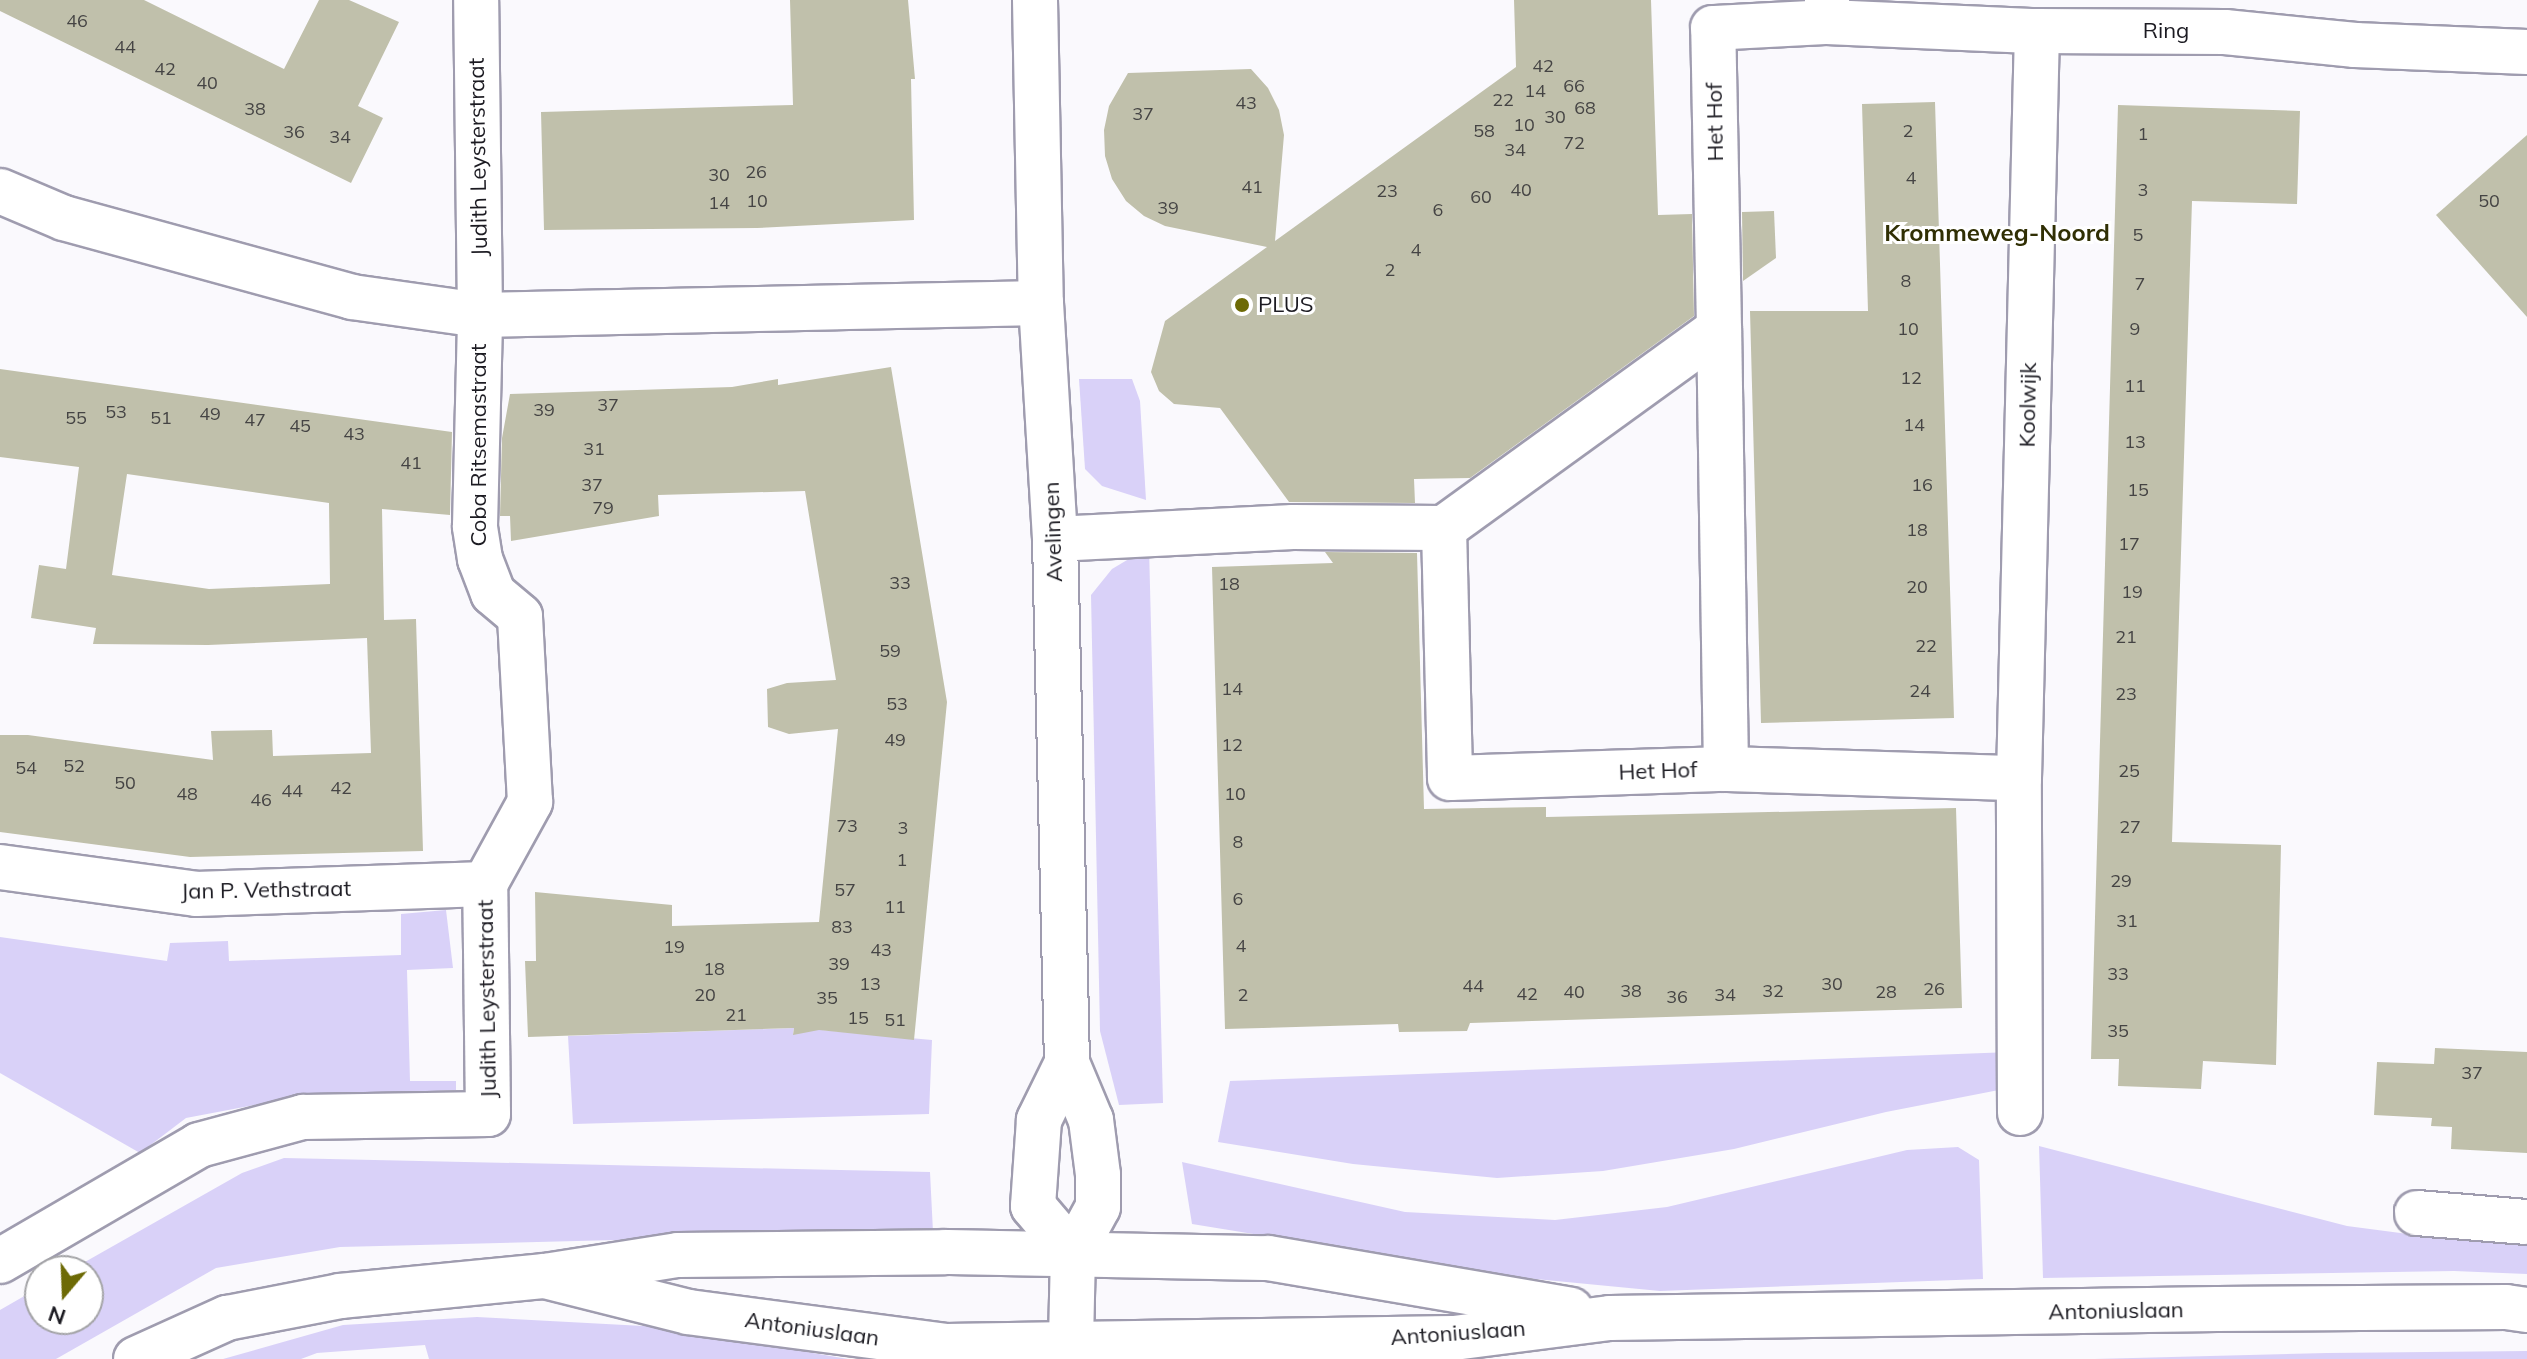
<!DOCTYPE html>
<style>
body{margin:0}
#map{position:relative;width:2527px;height:1359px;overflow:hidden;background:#faf9fd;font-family:Mulish,sans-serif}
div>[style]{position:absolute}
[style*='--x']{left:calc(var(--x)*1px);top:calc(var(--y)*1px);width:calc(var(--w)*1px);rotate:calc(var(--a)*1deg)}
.green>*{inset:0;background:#d9d1f8}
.building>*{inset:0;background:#c0c0ab}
.roads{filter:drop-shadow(2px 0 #9f9caf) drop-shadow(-2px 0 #9f9caf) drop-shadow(0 2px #9f9caf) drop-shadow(0 -2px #9f9caf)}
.street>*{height:44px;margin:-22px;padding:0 22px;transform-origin:22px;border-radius:22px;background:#fff}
.secondary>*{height:44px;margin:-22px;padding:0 22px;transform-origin:22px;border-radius:22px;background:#fff}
.dots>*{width:22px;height:22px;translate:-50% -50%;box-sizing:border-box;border:4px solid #fff;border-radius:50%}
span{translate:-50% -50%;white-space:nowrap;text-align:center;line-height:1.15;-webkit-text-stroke:6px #fff;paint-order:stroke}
.number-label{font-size:18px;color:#454444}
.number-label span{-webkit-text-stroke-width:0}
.street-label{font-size:22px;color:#1c1b22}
.poi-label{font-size:22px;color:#1c1b22}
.left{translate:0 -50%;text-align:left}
.neighbourhood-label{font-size:24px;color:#302f04;font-weight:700}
.north{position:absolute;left:24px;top:1255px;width:80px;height:80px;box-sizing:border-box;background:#fff;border:2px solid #a4a4a7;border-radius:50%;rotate:199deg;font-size:22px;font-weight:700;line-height:32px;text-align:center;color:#1c1b22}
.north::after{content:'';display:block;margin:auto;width:28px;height:36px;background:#6d6a05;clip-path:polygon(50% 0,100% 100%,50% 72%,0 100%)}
</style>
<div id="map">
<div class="green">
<div style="clip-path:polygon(1079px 379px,1132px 379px,1140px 401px,1146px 500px,1102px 486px,1085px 469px)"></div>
<div style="clip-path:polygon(1149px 547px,1163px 1103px,1119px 1105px,1100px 1031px,1091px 595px,1112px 569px)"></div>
<div style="clip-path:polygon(446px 910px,453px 968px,407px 970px,410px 1081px,456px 1081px,456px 1090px,286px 1099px,186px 1118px,140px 1153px,0 1073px,0 937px,167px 961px,170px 943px,228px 941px,229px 961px,401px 955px,401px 914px)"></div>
<div style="clip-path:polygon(794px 1028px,793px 1034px,800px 1028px,932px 1040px,929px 1114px,573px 1124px,568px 1036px)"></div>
<div style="clip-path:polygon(2011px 1052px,2004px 1089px,1886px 1112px,1734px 1149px,1603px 1171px,1497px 1178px,1353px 1164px,1218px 1142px,1230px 1081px)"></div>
<div style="clip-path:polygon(2039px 1146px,2347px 1226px,2446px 1239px,2527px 1240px,2527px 1274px,2454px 1271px,2043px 1278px)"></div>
<div style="clip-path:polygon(1958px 1147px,1979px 1160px,1983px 1279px,1660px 1291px,1525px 1278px,1192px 1224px,1182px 1162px,1405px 1212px,1555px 1220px,1667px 1207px,1907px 1150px)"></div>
<div style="clip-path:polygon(284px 1158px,930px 1172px,933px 1232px,340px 1247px,216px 1268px,56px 1359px,0 1359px,0 1310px,40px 1287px,40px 1319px,88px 1319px,88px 1271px,69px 1271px,242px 1173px)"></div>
<div style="clip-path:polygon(477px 1317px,662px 1327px,848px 1359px,429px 1359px,425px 1345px,317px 1353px,301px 1359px,223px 1359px,343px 1325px)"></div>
<div style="clip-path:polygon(2527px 1351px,2527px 1359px,2094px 1359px,2327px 1353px)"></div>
</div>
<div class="building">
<div style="clip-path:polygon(0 0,144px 0,284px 69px,319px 0,349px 0,399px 22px,358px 106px,383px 118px,351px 183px,0 11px)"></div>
<div style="clip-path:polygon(790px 0,908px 0,915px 79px,911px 79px,914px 220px,757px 228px,544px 230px,541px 112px,793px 105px)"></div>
<div style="clip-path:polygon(1514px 0,1651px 0,1658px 215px,1692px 214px,1694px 316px,1470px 478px,1414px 479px,1415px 503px,1289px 502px,1220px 408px,1174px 404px,1159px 391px,1151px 372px,1165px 321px,1267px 247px,1165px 226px,1144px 216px,1126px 201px,1112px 179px,1105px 156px,1104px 130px,1109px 106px,1128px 73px,1251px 69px,1268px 88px,1279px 110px,1284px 135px,1275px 241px,1516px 67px)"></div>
<div style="clip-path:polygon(1935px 102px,1954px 718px,1761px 723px,1750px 311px,1868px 311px,1862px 104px)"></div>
<div style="clip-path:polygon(2118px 105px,2300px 111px,2297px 204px,2192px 201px,2172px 842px,2281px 845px,2276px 1065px,2203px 1061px,2201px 1089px,2118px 1086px,2119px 1059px,2091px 1059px)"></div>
<div style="clip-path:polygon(2527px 135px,2527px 317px,2436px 215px)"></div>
<div style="clip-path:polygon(1774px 211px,1776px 258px,1743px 281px,1742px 212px)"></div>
<div style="clip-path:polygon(891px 367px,947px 702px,914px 1040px,819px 1030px,793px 1035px,794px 1028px,528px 1037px,525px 961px,536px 961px,535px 892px,672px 905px,672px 926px,819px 922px,838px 729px,789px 734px,768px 727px,767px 689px,787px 683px,836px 680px,805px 491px,658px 495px,659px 516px,511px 541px,510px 516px,500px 516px,502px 438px,510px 394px,732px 387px,778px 379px,778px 385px)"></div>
<div style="clip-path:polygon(evenodd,0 369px,452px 432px,450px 515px,382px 509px,384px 620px,416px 619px,423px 851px,190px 857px,0 832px,0 735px,28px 735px,213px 760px,211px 731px,272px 730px,273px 756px,371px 753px,367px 638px,208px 645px,93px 644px,96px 628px,31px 618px,39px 565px,66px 569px,79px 467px,0 457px,0 369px,127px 474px,329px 503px,330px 584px,209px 589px,112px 575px,127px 474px)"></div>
<div style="clip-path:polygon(1325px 552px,1417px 553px,1424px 809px,1546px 807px,1546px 817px,1956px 808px,1962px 1008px,1470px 1023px,1467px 1031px,1399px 1032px,1398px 1024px,1225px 1029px,1212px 567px,1333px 563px)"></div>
<div style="clip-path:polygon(2435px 1048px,2527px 1052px,2527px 1153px,2451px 1149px,2452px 1127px,2431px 1126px,2432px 1118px,2374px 1115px,2377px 1062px,2434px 1064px)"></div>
</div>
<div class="roads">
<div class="street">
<div style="--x:1035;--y:0;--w:303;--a:88.9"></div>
<div style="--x:1041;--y:303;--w:236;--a:86.6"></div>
<div style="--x:1055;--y:539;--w:524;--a:88.69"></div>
<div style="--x:1067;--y:1063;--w:62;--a:67.2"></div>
<div style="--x:1091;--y:1120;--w:55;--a:82.7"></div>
<div style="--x:1098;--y:1175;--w:32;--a:90"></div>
<div style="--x:1098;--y:1207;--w:52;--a:118.5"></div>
<div style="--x:1073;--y:1253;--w:91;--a:91.3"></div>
<div style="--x:1827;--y:0;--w:22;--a:90"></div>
<div style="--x:1827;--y:22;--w:210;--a:2.5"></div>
<div style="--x:2037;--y:31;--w:188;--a:0.3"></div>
<div style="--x:2225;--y:32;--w:131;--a:5.7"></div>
<div style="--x:2355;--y:45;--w:172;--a:2.3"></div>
<div style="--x:0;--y:191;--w:69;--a:22.9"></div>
<div style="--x:64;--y:218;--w:299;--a:15.3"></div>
<div style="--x:352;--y:297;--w:129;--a:8"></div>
<div style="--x:480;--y:315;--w:561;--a:-1.23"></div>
<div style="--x:1444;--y:528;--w:250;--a:88.6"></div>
<div style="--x:1450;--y:778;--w:276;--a:-1.9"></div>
<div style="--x:1726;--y:769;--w:440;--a:-90.9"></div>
<div style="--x:1055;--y:539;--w:238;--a:-2.9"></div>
<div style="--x:1293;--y:527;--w:151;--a:0.4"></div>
<div style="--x:1444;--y:528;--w:339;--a:-35.9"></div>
<div style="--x:1719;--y:329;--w:301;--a:-91.1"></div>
<div style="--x:1713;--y:28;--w:114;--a:-3"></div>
<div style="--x:1726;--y:769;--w:293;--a:1.8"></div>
<div style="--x:0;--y:867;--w:198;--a:7.8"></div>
<div style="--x:196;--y:894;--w:289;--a:-2"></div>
<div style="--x:1067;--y:1063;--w:64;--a:116.2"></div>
<div style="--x:1039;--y:1120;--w:86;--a:94"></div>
<div style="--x:1033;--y:1206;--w:62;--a:49.6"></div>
<div style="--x:2020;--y:1113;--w:335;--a:-90.2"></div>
<div style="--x:2019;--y:778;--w:747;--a:-88.62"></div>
<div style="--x:2417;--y:1213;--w:110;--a:4.7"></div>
<div style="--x:0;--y:1261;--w:230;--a:-30.2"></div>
<div style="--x:199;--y:1145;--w:108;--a:-15.1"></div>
<div style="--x:303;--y:1117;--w:185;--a:-0.9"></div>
<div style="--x:488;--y:1114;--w:230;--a:-90.7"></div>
<div style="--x:485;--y:884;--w:94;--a:-61.2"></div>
<div style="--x:530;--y:802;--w:186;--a:-93.1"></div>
<div style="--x:520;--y:616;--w:35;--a:-140"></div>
<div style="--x:493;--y:593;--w:36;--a:-111"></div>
<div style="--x:480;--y:559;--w:33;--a:-99"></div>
<div style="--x:475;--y:526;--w:211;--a:-88.6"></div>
<div style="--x:480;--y:315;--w:315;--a:-90.7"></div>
</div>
<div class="secondary">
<div style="--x:545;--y:1276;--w:147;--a:14.1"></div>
<div style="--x:688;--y:1312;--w:260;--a:7.5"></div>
<div style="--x:946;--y:1346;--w:508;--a:-0.9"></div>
<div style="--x:1454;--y:1338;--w:157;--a:-7.3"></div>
<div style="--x:1610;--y:1318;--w:607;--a:-0.85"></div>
<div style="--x:2217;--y:1309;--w:289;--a:-0.4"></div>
<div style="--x:2506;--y:1307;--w:21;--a:8"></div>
<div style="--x:136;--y:1359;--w:100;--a:-24.3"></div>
<div style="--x:227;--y:1318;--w:115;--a:-11"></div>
<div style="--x:340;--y:1296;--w:206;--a:-5.6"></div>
<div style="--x:545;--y:1276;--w:135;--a:-9"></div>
<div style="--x:678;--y:1255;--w:267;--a:-0.6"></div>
<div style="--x:945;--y:1252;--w:323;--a:1.1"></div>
<div style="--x:1268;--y:1258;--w:307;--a:9.7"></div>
</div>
</div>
<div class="dots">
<div style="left:1242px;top:305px;background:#6d6a05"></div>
</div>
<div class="number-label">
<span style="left:77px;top:21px">46</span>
<span style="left:125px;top:47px">44</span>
<span style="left:1543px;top:66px">42</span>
<span style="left:165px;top:69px">42</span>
<span style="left:207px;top:83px">40</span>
<span style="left:1574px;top:86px">66</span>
<span style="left:1535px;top:91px">14</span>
<span style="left:1503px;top:100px">22</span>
<span style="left:1246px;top:103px">43</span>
<span style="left:1585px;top:108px">68</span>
<span style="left:255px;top:109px">38</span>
<span style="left:1143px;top:114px">37</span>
<span style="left:1555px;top:117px">30</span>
<span style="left:1524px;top:125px">10</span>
<span style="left:1484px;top:131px">58</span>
<span style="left:1908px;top:131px">2</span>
<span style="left:294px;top:132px">36</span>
<span style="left:2143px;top:134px">1</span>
<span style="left:340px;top:137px">34</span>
<span style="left:1574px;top:143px">72</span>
<span style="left:1515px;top:150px">34</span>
<span style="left:756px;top:172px">26</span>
<span style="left:719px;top:175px">30</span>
<span style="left:1911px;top:178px">4</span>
<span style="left:1252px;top:187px">41</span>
<span style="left:1521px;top:190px">40</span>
<span style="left:2143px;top:190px">3</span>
<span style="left:1387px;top:191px">23</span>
<span style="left:1481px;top:197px">60</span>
<span style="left:757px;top:201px">10</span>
<span style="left:2489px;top:201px">50</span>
<span style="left:719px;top:203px">14</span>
<span style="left:1168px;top:208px">39</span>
<span style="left:1438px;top:210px">6</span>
<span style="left:2138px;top:235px">5</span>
<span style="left:1416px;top:250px">4</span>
<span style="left:1390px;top:270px">2</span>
<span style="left:1906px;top:281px">8</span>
<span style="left:2140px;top:284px">7</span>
<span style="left:1908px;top:329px">10</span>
<span style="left:2135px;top:329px">9</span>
<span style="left:1911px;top:378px">12</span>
<span style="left:2135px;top:386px">11</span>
<span style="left:608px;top:405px">37</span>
<span style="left:544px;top:410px">39</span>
<span style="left:116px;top:412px">53</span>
<span style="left:210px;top:414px">49</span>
<span style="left:76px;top:418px">55</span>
<span style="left:161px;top:418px">51</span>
<span style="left:255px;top:420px">47</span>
<span style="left:1914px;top:425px">14</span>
<span style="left:300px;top:426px">45</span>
<span style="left:354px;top:434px">43</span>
<span style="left:2135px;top:442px">13</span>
<span style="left:594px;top:449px">31</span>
<span style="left:411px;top:463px">41</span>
<span style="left:592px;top:485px">37</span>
<span style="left:1922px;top:485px">16</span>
<span style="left:2138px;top:490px">15</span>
<span style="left:603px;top:508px">79</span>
<span style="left:1917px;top:530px">18</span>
<span style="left:2129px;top:544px">17</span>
<span style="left:900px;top:583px">33</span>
<span style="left:1229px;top:584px">18</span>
<span style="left:1917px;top:587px">20</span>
<span style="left:2132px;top:592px">19</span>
<span style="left:2126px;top:637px">21</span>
<span style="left:1926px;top:646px">22</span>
<span style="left:890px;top:651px">59</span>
<span style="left:1232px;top:689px">14</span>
<span style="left:1920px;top:691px">24</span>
<span style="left:2126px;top:694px">23</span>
<span style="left:897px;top:704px">53</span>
<span style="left:895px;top:740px">49</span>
<span style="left:1232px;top:745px">12</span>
<span style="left:74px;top:766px">52</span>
<span style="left:26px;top:768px">54</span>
<span style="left:2129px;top:771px">25</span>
<span style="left:125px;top:783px">50</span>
<span style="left:341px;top:788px">42</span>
<span style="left:292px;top:791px">44</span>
<span style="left:187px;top:794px">48</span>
<span style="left:1235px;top:794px">10</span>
<span style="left:261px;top:800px">46</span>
<span style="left:847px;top:826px">73</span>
<span style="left:2130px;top:827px">27</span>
<span style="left:903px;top:828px">3</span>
<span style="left:1238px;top:842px">8</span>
<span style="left:902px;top:860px">1</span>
<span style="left:2121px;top:881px">29</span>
<span style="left:845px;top:890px">57</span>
<span style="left:1238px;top:899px">6</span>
<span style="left:895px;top:907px">11</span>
<span style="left:2127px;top:921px">31</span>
<span style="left:842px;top:927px">83</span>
<span style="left:1241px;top:946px">4</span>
<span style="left:674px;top:947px">19</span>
<span style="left:881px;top:950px">43</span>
<span style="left:839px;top:964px">39</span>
<span style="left:714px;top:969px">18</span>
<span style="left:2118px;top:974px">33</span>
<span style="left:870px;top:984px">13</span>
<span style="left:1832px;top:984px">30</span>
<span style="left:1473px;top:986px">44</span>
<span style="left:1934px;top:989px">26</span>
<span style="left:1631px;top:991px">38</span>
<span style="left:1773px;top:991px">32</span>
<span style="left:1574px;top:992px">40</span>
<span style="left:1886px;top:992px">28</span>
<span style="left:1527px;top:994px">42</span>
<span style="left:705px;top:995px">20</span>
<span style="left:1243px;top:995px">2</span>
<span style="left:1725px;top:995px">34</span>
<span style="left:1677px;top:997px">36</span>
<span style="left:827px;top:998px">35</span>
<span style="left:736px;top:1015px">21</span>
<span style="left:858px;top:1018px">15</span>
<span style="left:895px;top:1020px">51</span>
<span style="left:2118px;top:1031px">35</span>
<span style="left:2472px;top:1073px">37</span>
</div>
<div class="street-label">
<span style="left:2166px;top:31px">Ring</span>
<span style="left:1715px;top:122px;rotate:-91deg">Het Hof</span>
<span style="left:478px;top:157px;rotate:-91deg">Judith Leysterstraat</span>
<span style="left:2028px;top:405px;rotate:-89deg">Koolwijk</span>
<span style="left:479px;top:445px;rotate:-90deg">Coba Ritsemastraat</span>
<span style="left:1053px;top:532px;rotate:-92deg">Avelingen</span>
<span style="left:1658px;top:771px;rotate:-2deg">Het Hof</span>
<span style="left:266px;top:890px;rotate:-1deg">Jan P. Vethstraat</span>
<span style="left:487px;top:999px;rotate:-91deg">Judith Leysterstraat</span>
<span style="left:2116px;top:1311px;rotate:-1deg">Antoniuslaan</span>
<span style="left:812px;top:1329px;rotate:8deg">Antoniuslaan</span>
<span style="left:1458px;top:1333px;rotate:-4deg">Antoniuslaan</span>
</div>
<div class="poi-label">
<span class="left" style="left:1258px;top:305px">PLUS</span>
</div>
<div class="neighbourhood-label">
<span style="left:1997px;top:233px">Krommeweg-Noord</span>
</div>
<div class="north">N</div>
</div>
